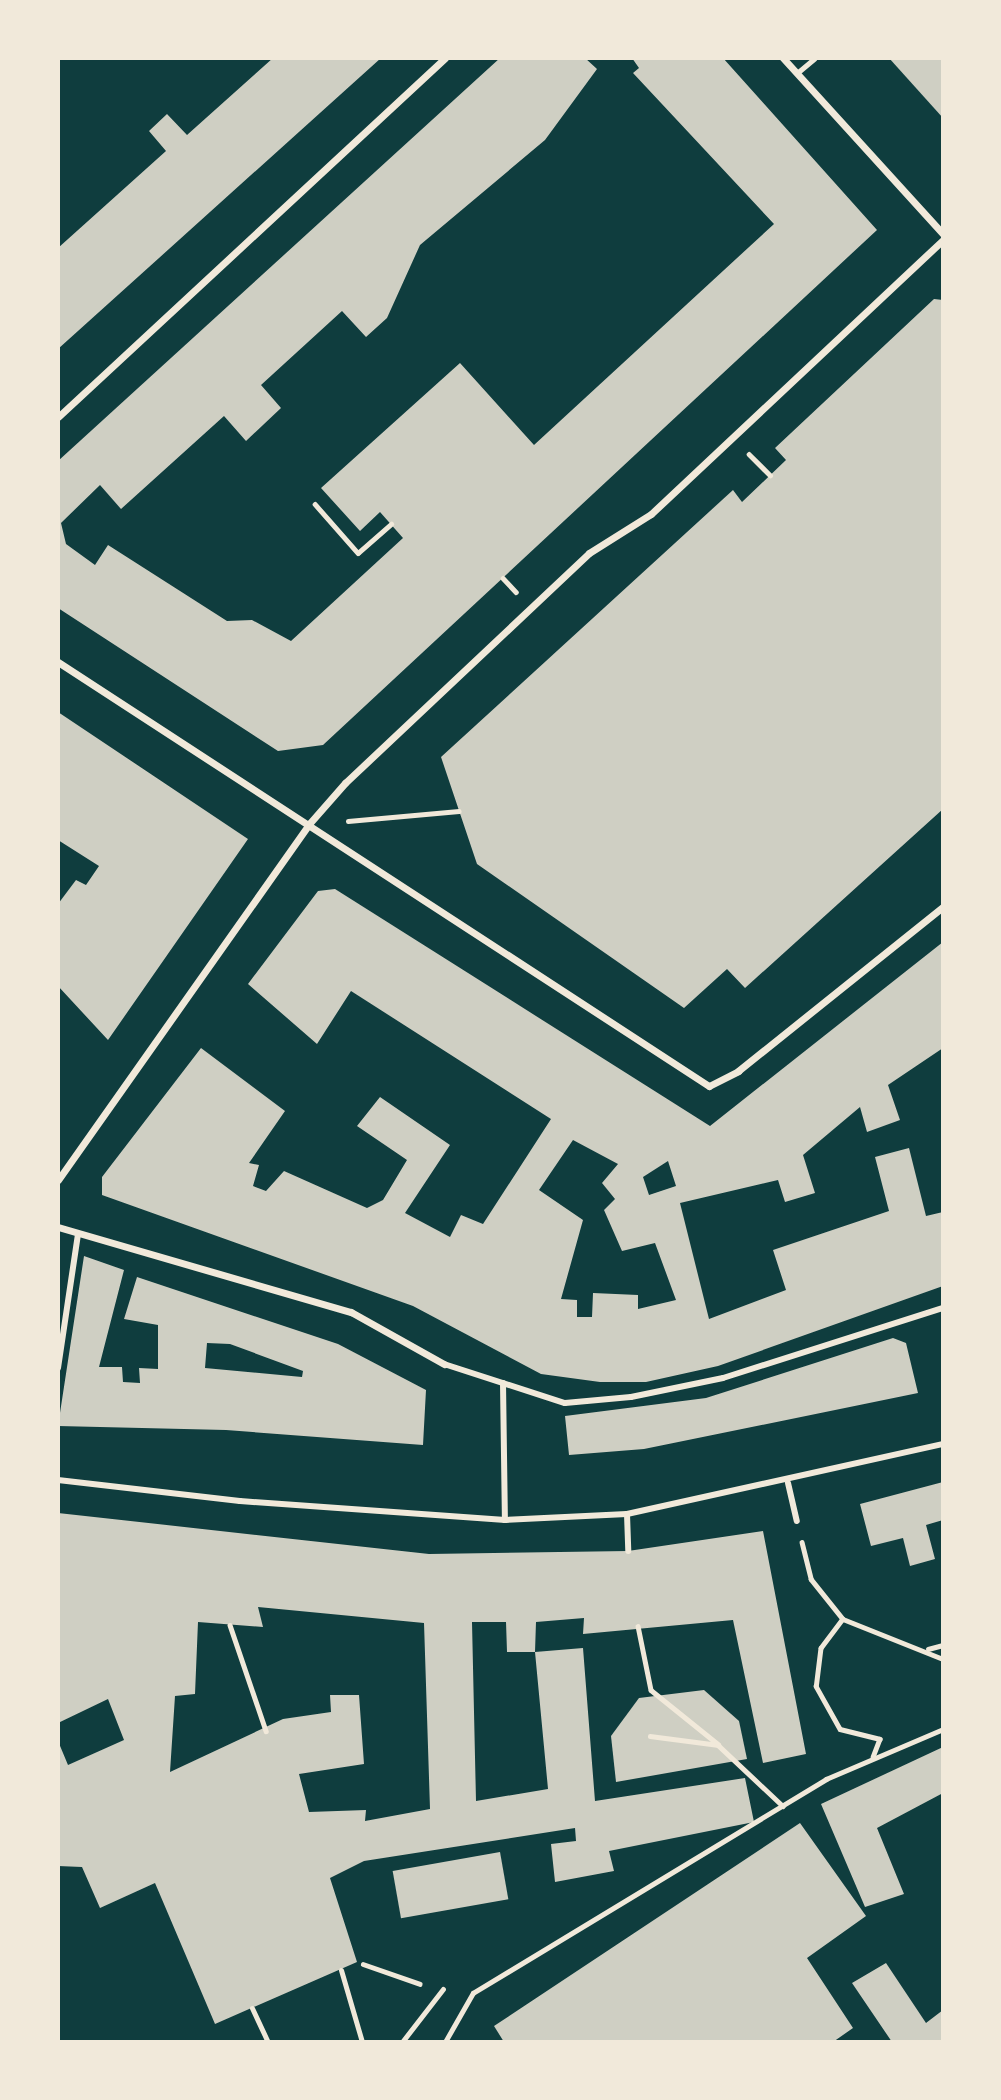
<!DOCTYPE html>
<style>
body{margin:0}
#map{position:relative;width:1001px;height:2100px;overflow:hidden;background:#0f3d3e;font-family:"Alegreya Sans",sans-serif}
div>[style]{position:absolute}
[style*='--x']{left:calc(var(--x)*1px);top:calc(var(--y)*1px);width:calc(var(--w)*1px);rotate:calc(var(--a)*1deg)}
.building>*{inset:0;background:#cfcfc3;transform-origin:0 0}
.path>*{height:4.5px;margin:-2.25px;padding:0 2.25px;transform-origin:2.25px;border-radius:2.25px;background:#f1e9da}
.service>*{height:5px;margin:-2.5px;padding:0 2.5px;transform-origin:2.5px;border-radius:2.5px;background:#f1e9da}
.pedestrian>*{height:6px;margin:-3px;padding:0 3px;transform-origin:3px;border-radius:3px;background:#f1e9da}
.minor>*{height:7px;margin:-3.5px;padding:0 3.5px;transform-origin:3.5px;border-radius:3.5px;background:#f1e9da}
span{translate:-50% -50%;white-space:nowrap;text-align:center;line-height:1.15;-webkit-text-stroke:7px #f1e9da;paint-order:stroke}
.frame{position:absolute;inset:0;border:60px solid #f1e9da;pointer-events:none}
</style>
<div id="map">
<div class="building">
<div style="clip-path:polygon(273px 58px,381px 58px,58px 349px,58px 248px,166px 151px,149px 131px,167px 114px,187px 135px)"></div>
<div style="clip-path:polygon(500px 58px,585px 58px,597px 69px,545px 140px,420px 245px,387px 318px,366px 337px,342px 311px,261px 385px,281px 408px,246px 441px,224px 416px,121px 509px,100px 485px,61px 523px,66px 544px,95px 565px,108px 545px,227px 621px,252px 620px,291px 641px,403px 538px,380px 512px,360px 531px,321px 488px,460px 363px,534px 445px,774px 224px,633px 73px,639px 68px,632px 58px,723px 58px,877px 230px,323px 745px,278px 751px,58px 608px,58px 461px)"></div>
<div style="clip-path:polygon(889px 58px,943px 58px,943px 118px)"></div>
<div style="clip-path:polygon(934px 299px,943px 300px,943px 809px,745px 988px,727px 969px,684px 1008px,477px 864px,441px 757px,733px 490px,742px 502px,786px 460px,775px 448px)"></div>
<div style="clip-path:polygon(58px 712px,248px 839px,108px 1040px,58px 986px,58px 904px,76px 880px,86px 885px,99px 866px,58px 840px)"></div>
<div style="clip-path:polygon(evenodd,335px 889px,710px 1126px,943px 942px,943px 1048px,888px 1085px,900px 1120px,867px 1132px,860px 1107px,803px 1155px,815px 1193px,785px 1202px,778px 1180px,680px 1203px,709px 1319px,786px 1290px,773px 1250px,889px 1211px,875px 1157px,909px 1148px,926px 1216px,943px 1212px,943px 1286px,718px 1366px,646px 1382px,600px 1382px,541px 1374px,413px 1306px,102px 1195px,102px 1177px,201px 1048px,285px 1111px,249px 1163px,259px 1165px,253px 1186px,266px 1191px,284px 1171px,367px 1208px,383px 1200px,407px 1160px,357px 1126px,380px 1097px,450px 1145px,405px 1213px,450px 1237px,461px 1215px,483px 1224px,551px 1119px,351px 991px,317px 1044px,248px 984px,318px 891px,335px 889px,573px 1140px,618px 1164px,602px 1183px,615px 1199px,604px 1210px,622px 1251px,655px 1243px,676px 1300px,638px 1309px,638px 1295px,593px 1293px,592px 1317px,577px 1317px,577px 1300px,561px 1299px,583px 1220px,539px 1190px,573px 1140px,335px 889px,668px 1161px,676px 1186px,649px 1195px,643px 1177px,668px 1161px)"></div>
<div style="clip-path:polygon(evenodd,84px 1256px,124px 1270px,99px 1367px,122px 1367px,123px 1382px,140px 1383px,139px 1368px,158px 1369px,158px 1325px,124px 1319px,137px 1277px,338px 1344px,426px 1390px,423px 1445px,226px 1430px,58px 1426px,84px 1256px,207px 1343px,230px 1344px,303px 1371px,302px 1377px,205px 1368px,207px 1343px)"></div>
<div style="clip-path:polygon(893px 1338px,906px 1343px,918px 1393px,644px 1449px,569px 1455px,565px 1416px,706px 1398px)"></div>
<div style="clip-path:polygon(943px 1482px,943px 1520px,926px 1525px,935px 1559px,910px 1566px,903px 1538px,871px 1546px,860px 1504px)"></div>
<div style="clip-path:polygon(evenodd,58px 1513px,429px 1554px,628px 1551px,763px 1531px,806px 1754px,763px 1763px,733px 1620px,583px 1634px,584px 1618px,536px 1622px,535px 1652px,583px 1648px,595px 1801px,745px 1778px,754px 1822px,609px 1851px,614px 1871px,555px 1882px,551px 1844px,576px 1841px,575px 1828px,364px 1861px,330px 1878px,357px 1962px,215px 2024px,155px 1883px,100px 1908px,82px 1867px,58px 1866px,58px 1741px,68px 1765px,124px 1740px,108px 1699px,58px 1723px,58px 1513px,258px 1607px,424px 1623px,430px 1809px,365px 1821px,366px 1810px,309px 1812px,299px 1774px,364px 1764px,359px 1695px,330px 1695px,331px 1712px,283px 1719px,170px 1772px,175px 1696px,195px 1694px,198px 1622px,263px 1627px,258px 1607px,58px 1513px,472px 1622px,506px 1622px,507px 1652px,535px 1652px,548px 1789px,476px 1801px,472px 1622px)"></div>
<div style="clip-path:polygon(704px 1690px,739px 1721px,747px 1759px,616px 1782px,611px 1736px,639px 1698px)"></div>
<div style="clip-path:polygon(943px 1747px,943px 1793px,877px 1828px,904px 1894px,865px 1907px,821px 1804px)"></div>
<div style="clip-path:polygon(800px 1823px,866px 1916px,807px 1958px,853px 2028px,833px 2042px,504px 2042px,494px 2026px)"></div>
<div style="left:500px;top:1852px;width:48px;height:109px;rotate:80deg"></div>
<div style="clip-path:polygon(886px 1963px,926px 2023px,943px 2010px,943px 2042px,892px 2042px,852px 1983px)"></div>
</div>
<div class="path">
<div style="--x:749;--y:454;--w:30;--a:45"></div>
<div style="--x:315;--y:504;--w:65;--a:48.7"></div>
<div style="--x:358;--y:553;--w:44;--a:-41.3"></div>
<div style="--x:503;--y:578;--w:19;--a:47"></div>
<div style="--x:348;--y:821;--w:111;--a:-5.1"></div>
<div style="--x:802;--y:1542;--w:38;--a:76"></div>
<div style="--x:811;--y:1579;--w:51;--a:51.3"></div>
<div style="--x:843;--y:1619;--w:108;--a:21.8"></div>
<div style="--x:843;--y:1619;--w:36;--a:127"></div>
<div style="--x:821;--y:1648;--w:38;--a:97"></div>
<div style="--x:816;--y:1686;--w:49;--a:60.8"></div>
<div style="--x:840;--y:1729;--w:41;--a:14"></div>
<div style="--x:880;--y:1739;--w:19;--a:111"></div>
<div style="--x:230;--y:1625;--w:112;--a:71.2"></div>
<div style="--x:638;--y:1626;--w:65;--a:78.5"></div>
<div style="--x:651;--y:1690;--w:86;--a:38.9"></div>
<div style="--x:928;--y:1649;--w:16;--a:-15"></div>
<div style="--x:650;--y:1736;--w:69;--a:7.5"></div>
<div style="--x:718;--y:1745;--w:89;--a:43.2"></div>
<div style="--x:363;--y:1964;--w:60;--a:19.3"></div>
<div style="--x:445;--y:2042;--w:56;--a:-60.3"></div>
<div style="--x:473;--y:1993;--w:413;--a:-31.2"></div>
<div style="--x:826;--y:1779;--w:127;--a:-23.1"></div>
</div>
<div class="service">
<div style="--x:797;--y:73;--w:23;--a:-40"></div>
<div style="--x:341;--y:1970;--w:75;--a:73.7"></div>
<div style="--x:252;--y:2008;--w:38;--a:65"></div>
<div style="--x:402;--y:2042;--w:67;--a:-52.3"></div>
</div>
<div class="pedestrian">
<div style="--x:444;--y:1364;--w:127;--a:17.9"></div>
<div style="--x:565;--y:1403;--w:66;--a:-5.2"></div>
<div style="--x:631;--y:1397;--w:94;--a:-11.7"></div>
<div style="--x:723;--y:1378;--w:231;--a:-17.7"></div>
<div style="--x:58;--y:1368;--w:135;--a:-81.5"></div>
<div style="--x:503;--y:1383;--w:137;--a:89.2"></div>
<div style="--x:58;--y:1480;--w:183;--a:6.6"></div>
<div style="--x:240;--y:1501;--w:266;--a:4.1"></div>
<div style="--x:505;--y:1520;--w:122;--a:-2.8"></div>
<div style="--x:627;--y:1514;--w:324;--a:-12.5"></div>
<div style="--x:788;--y:1483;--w:39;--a:77"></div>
<div style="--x:627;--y:1514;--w:37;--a:88"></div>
</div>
<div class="minor">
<div style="--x:783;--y:58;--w:238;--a:47.7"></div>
<div style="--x:58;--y:417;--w:528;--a:-42.85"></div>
<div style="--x:58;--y:662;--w:777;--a:33.08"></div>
<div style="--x:709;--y:1086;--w:33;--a:-27"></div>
<div style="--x:738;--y:1071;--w:263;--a:-38.7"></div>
<div style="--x:58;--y:1180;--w:436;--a:-54.8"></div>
<div style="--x:309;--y:824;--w:55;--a:-48.7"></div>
<div style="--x:345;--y:783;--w:335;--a:-43.3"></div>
<div style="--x:589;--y:553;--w:73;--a:-32.2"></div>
<div style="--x:651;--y:514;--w:400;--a:-43.2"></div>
<div style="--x:58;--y:1227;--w:305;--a:16.2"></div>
<div style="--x:351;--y:1312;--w:107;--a:29.2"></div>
</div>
<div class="frame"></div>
</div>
